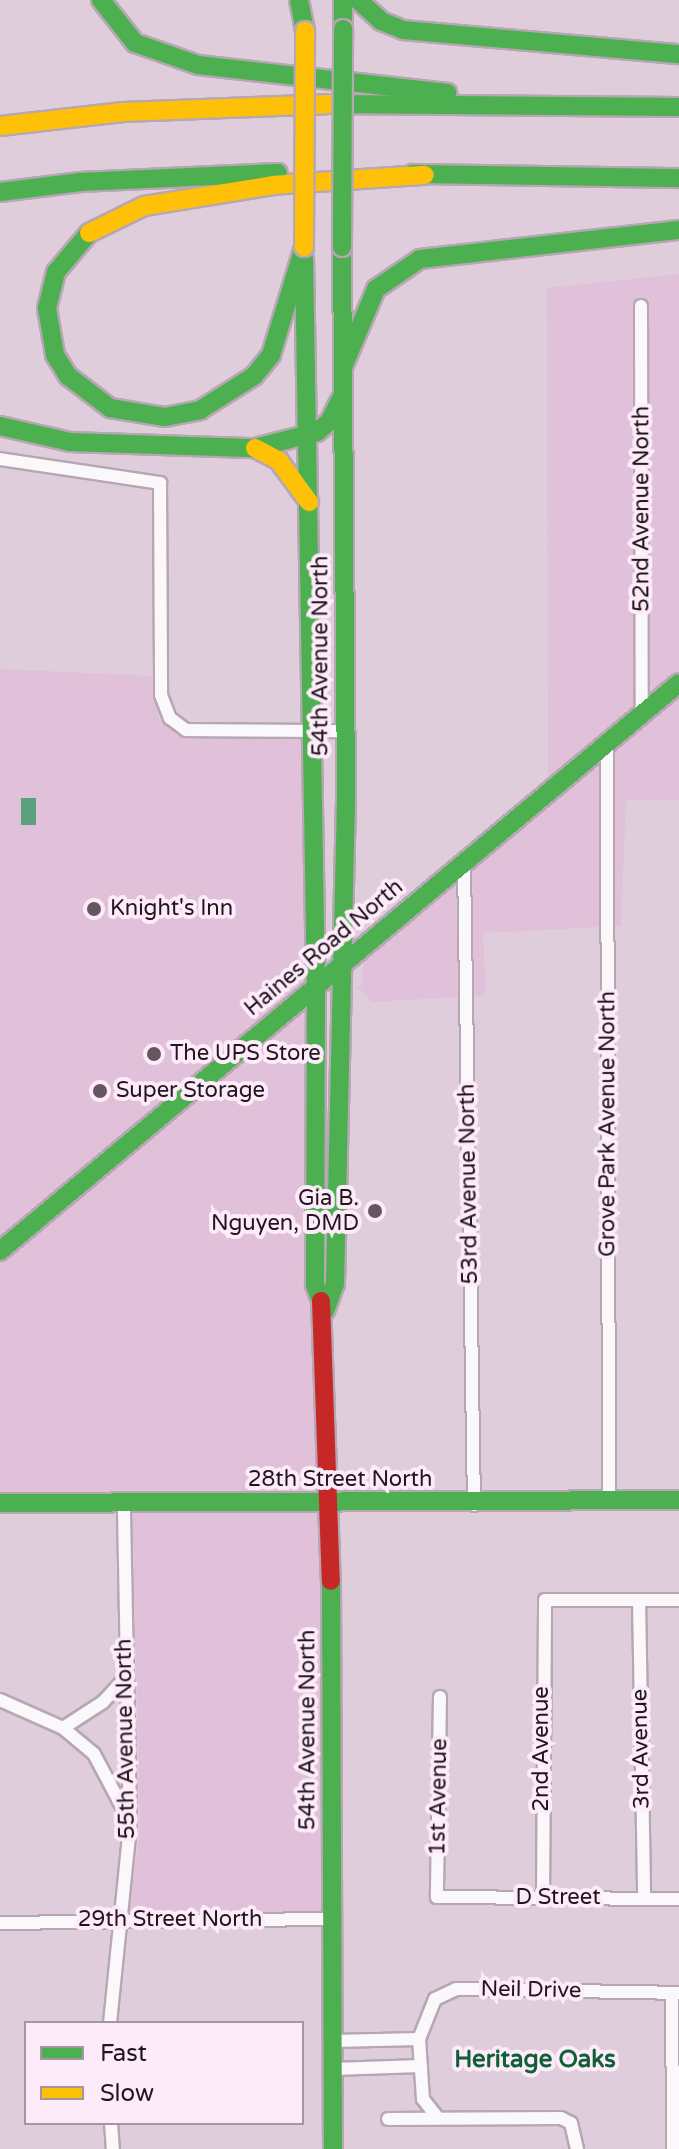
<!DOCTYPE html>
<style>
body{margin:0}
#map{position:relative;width:679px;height:2149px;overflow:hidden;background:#dfcddb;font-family:"Varela Round",sans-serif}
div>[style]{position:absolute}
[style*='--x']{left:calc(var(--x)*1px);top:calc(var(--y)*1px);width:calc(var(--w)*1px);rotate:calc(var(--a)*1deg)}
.built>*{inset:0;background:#e0c1d9}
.water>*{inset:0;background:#5ca07c;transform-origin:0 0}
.roads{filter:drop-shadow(2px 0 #b6a7b2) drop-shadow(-2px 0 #b6a7b2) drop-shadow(0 2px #b6a7b2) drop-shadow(0 -2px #b6a7b2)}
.street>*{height:12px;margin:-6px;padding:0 6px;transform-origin:6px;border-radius:6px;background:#faf8fa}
.fast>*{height:18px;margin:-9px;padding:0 9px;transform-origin:9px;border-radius:9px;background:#4caf50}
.slow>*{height:18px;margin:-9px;padding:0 9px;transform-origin:9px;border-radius:9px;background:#ffc107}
.jam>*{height:18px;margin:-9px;padding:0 9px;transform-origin:9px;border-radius:9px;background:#c62828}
.bridges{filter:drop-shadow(2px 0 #b6a7b2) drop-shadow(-2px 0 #b6a7b2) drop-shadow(0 2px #b6a7b2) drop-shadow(0 -2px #b6a7b2)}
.fast-bridge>*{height:18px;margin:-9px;padding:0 9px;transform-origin:9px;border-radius:9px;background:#4caf50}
.slow-bridge>*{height:18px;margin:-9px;padding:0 9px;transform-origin:9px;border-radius:9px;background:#ffc107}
.dots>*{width:22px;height:22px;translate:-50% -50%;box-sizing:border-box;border:4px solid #fdebf9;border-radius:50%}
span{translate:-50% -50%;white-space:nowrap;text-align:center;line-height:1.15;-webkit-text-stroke:8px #fdebf9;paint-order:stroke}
.street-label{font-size:22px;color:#21151e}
.poi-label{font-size:22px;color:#21151e}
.left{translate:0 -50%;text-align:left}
.right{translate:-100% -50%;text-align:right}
.neighbourhood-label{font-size:24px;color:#106037;font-weight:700}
.legend{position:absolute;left:24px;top:2021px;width:280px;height:104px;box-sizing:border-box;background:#fdebf9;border:2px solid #a595a1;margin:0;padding:10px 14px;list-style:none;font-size:24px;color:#21151e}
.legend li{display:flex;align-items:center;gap:16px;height:40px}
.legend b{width:40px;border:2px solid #a595a1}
</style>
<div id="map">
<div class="built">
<div style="clip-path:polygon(679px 274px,679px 674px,650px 696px,649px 299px,634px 299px,634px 709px,548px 785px,547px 288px)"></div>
<div style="clip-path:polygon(0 669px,153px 676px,159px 719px,181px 735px,304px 738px,308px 983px,0 1241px)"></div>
<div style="clip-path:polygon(679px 693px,679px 800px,626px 800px,621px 926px,615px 926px,615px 748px)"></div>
<div style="clip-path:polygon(599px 762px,599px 927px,483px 933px,486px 995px,474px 996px,472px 866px)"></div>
<div style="clip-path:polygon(456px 879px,458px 997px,372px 1002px,355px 986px,362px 986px,363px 958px)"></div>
<div style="clip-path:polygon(308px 1003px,307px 1285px,317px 1316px,323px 1497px,0 1496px,0 1260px)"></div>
<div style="clip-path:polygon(132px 1510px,322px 1512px,325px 1912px,129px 1912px,140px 1829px)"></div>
</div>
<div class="water">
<div style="left:21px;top:798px;width:15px;height:27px"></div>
</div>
<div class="roads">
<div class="street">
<div style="--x:641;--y:306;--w:406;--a:89.9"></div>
<div style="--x:0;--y:459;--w:162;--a:8.5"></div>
<div style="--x:160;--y:483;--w:212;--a:89.7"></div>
<div style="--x:161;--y:695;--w:25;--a:69"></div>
<div style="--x:170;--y:718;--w:20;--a:37"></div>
<div style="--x:186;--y:730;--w:160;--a:0.4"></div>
<div style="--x:607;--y:745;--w:757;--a:89.85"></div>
<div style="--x:464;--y:863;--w:642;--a:89.11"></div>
<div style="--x:639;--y:1600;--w:299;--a:89"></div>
<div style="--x:440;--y:1697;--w:200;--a:90.9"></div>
<div style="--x:437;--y:1897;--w:242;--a:0.5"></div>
<div style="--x:0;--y:1700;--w:69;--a:24"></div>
<div style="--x:63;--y:1728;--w:40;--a:40"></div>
<div style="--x:94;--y:1754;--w:72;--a:62"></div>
<div style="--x:63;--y:1728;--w:48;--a:-33"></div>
<div style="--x:103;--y:1702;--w:34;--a:-47"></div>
<div style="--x:543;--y:1898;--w:298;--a:-89.6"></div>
<div style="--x:545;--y:1600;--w:134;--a:0"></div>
<div style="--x:0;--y:1923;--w:333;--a:-0.7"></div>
<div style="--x:672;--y:1993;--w:156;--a:89.6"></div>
<div style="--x:110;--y:2023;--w:199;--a:-84.2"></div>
<div style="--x:130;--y:1825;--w:322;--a:-91.1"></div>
<div style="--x:333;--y:2041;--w:86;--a:-1.3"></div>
<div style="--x:333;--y:2069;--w:88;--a:-2"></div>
<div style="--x:437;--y:2117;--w:23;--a:-128"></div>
<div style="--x:423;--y:2099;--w:60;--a:-93.8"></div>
<div style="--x:419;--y:2039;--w:43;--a:-68.2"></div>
<div style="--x:435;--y:1999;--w:23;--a:-25"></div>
<div style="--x:456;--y:1989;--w:223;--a:1"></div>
<div style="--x:388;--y:2119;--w:173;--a:-0.3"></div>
<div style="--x:561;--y:2118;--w:11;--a:27"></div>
<div style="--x:571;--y:2123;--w:27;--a:77"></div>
<div style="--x:111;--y:2123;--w:26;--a:86"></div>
</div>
<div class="fast">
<div style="--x:101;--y:0;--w:55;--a:51.7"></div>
<div style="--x:135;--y:43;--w:67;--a:19.2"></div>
<div style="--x:198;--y:65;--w:251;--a:6.4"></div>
<div style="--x:299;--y:0;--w:32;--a:79"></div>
<div style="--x:343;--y:0;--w:29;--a:90"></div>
<div style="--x:358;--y:0;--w:31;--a:42"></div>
<div style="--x:381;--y:21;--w:24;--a:22"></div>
<div style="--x:403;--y:30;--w:277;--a:5"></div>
<div style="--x:331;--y:104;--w:348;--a:0.5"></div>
<div style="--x:412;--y:174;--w:267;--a:0.9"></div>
<div style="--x:0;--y:192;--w:81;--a:-7.1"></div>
<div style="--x:80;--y:182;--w:198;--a:-2.6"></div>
<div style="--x:89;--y:233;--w:51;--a:130.2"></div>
<div style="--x:56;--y:272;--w:37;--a:104"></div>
<div style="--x:47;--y:308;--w:48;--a:80.3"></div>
<div style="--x:55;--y:355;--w:25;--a:58"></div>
<div style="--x:68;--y:376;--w:53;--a:37.3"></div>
<div style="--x:110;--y:408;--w:56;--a:9.3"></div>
<div style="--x:165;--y:417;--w:36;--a:-11"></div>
<div style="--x:200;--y:410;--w:64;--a:-32.2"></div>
<div style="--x:254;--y:376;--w:27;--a:-51"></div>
<div style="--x:271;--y:355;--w:113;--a:-73"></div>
<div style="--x:304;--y:258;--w:728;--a:89.06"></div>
<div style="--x:316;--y:986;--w:299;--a:90.2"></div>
<div style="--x:315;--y:1285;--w:17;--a:69"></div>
<div style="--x:343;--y:367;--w:85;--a:-67.1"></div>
<div style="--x:376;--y:289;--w:53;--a:-34.3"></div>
<div style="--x:420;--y:259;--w:261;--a:-6.4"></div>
<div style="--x:0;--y:426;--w:72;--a:12.9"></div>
<div style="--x:70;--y:442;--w:185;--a:1.9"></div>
<div style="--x:255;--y:448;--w:64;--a:-14.5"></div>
<div style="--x:317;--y:432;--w:16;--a:-40"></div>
<div style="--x:329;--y:422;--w:31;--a:-63"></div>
<div style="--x:0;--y:1251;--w:885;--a:-39.91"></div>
<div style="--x:325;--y:1311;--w:29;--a:-70"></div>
<div style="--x:335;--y:1284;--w:484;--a:-88.7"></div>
<div style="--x:346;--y:800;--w:553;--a:-90.41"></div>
<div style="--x:0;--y:1503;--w:679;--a:-0.25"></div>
<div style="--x:331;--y:1581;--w:568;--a:89.8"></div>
</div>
<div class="slow">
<div style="--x:0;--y:126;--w:124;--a:-6.5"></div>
<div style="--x:123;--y:112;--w:208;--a:-2.2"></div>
<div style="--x:89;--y:233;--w:61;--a:-26.1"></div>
<div style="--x:144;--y:206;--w:131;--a:-9.2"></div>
<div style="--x:273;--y:185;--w:152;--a:-3.8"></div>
<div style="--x:255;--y:448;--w:27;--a:28"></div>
<div style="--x:279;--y:461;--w:51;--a:53.8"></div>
</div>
<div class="jam">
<div style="--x:321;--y:1301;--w:280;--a:88"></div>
</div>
</div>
<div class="bridges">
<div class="fast-bridge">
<div style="--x:342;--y:247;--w:218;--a:-89.7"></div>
</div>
<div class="slow-bridge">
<div style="--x:304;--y:247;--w:216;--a:-89.7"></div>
</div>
</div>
<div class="dots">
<div style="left:94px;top:909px;background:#645560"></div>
<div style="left:154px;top:1054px;background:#645560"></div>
<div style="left:100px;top:1091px;background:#645560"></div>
<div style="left:375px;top:1211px;background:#645560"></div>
</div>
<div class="street-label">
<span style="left:642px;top:509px;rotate:-90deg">52nd Avenue North</span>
<span style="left:321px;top:656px;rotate:-90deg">54th Avenue North</span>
<span style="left:324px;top:948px;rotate:-40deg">Haines Road North</span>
<span style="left:608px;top:1124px;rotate:-90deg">Grove Park Avenue North</span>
<span style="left:469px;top:1184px;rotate:-91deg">53rd Avenue North</span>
<span style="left:340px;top:1480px">28th Street North</span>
<span style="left:308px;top:1730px;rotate:-90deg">54th Avenue North</span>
<span style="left:126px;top:1739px;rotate:-91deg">55th Avenue North</span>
<span style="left:542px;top:1749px;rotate:-90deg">2nd Avenue</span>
<span style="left:641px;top:1749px;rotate:-91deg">3rd Avenue</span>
<span style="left:439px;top:1797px;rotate:-89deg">1st Avenue</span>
<span style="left:558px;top:1898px">D Street</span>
<span style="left:170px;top:1920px">29th Street North</span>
<span style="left:531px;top:1990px;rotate:1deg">Neil Drive</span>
</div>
<div class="poi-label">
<span class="left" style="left:110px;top:909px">Knight's Inn</span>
<span class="left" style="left:170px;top:1054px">The UPS Store</span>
<span class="left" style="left:116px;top:1091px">Super Storage</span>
<span class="right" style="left:359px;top:1211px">Gia B.<br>Nguyen, DMD</span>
</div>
<div class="neighbourhood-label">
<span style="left:535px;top:2060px">Heritage Oaks</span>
</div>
<ul class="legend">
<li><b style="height:10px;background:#4caf50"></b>Fast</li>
<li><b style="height:10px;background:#ffc107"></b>Slow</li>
</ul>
</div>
